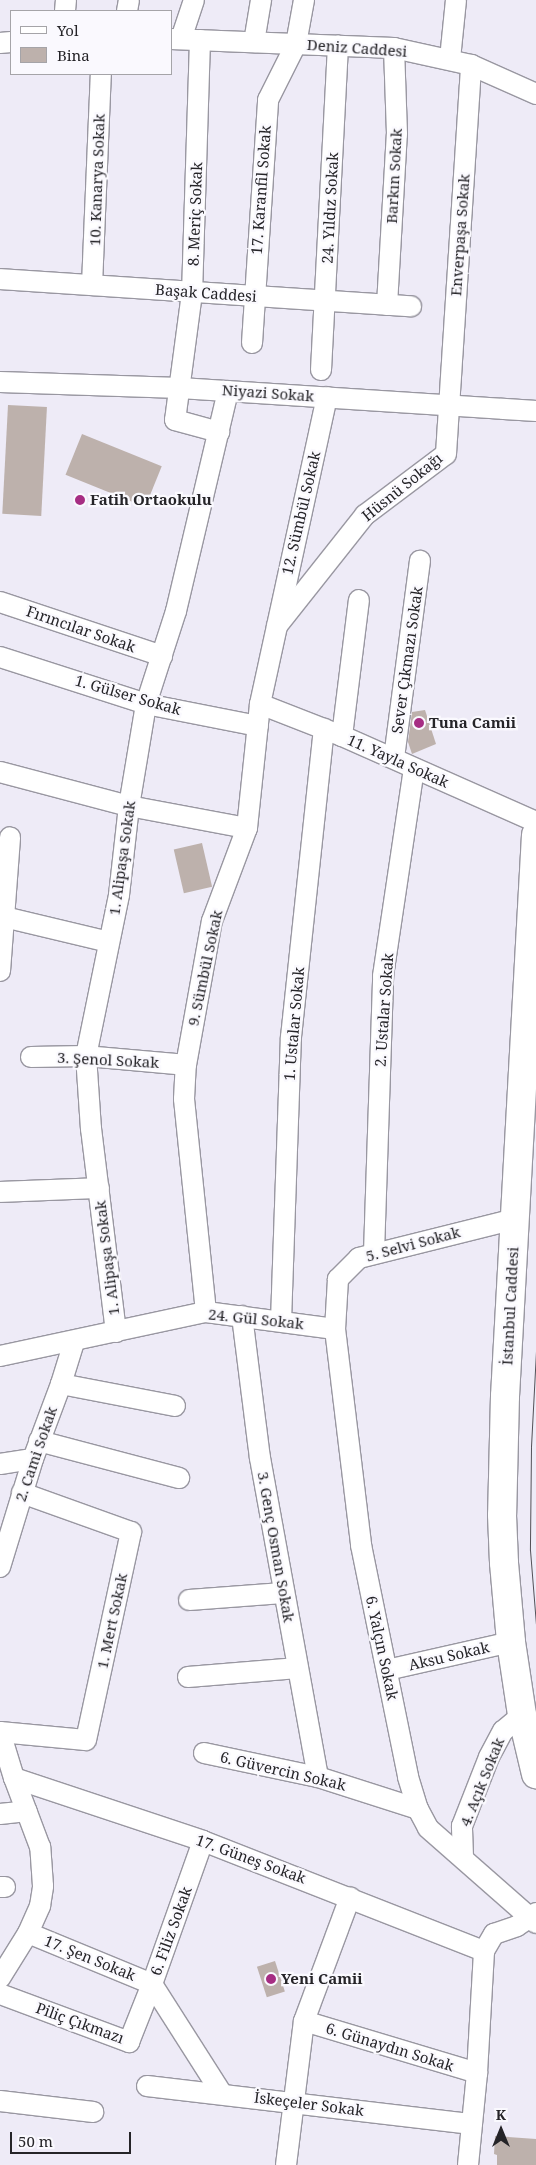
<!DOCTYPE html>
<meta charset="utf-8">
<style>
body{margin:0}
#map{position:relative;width:536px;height:2165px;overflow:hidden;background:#eeebf7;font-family:"Noto Serif",serif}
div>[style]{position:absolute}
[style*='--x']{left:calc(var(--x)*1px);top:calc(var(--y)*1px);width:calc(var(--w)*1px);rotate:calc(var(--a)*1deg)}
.building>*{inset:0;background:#bdb1ac;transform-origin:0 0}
.roads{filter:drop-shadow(1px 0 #9997a1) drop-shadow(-1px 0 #9997a1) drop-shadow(0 1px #9997a1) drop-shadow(0 -1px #9997a1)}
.minor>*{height:20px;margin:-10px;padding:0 10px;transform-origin:10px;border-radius:10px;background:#fff}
.highway>*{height:28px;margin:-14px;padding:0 14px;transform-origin:14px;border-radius:14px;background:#fff}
.tram>*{height:1px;margin:-0.5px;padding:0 0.5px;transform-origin:0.5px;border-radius:0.5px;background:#535157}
.dots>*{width:14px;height:14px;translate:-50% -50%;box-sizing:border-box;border:2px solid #faf9fe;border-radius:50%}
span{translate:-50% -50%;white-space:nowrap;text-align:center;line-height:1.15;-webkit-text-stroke:4.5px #faf9fe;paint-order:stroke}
.street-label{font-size:15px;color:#252428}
.poi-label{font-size:15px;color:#252428;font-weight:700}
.left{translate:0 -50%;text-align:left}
.legend{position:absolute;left:10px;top:10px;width:162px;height:65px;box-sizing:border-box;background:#faf9fe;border:1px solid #a5a4a8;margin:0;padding:6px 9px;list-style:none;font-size:15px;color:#252428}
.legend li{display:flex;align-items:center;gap:10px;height:25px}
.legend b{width:25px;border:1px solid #a5a4a8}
.north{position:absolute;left:476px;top:2105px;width:50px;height:50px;-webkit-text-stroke:4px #faf9fe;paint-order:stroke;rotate:0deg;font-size:14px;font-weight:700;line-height:20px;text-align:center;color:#252428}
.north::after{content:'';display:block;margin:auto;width:18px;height:22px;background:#252428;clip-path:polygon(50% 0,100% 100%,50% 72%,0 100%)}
.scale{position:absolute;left:10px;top:2132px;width:121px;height:22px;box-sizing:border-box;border:2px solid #252428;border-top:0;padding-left:6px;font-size:15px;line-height:18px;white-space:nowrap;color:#252428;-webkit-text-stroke:4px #faf9fe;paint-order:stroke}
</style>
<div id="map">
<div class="building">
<div style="left:8px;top:405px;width:39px;height:109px;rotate:3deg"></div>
<div style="left:82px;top:434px;width:86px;height:44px;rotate:22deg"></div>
<div style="clip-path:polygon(425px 710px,436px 744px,412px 754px,408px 742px,412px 712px)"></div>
<div style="left:202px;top:843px;width:45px;height:29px;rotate:77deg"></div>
<div style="left:275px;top:1961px;width:32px;height:19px;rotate:72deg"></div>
<div style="clip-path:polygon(495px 2136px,536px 2139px,536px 2165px,497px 2165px,497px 2155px,494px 2154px)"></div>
</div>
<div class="roads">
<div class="minor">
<div style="--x:65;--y:11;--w:11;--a:-85"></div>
<div style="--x:127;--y:11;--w:11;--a:-80"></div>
<div style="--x:171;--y:39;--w:223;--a:2.3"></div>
<div style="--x:394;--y:48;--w:79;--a:12.4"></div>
<div style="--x:471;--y:65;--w:71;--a:24"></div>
<div style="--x:181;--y:39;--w:41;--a:-71.6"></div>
<div style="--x:200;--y:40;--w:253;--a:91.8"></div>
<div style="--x:192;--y:293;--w:128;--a:97.6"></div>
<div style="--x:175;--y:420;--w:46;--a:15.3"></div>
<div style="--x:254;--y:42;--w:43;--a:-80.5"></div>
<div style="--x:0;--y:43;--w:11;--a:-5"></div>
<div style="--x:450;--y:59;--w:59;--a:-84.2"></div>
<div style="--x:0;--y:279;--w:412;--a:3.8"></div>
<div style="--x:92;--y:285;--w:211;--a:-87.6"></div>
<div style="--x:387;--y:305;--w:171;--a:-86.7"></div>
<div style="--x:397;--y:134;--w:86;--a:-92"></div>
<div style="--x:252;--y:343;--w:244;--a:-86.2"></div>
<div style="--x:268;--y:100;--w:63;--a:-63.4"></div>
<div style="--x:296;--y:44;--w:45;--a:-79.7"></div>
<div style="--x:321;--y:370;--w:325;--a:-87"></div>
<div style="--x:0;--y:382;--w:180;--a:1.9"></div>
<div style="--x:180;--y:388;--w:357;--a:3.7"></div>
<div style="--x:0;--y:602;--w:171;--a:18.4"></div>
<div style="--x:277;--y:626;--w:142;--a:-51.6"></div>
<div style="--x:365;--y:515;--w:101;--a:-37"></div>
<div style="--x:446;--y:454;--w:390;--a:-86.3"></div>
<div style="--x:0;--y:657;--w:153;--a:17.8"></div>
<div style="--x:146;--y:704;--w:114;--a:11.1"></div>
<div style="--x:260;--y:704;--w:88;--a:21.3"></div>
<div style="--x:342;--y:736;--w:212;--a:23.9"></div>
<div style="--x:342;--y:736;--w:137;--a:-82.9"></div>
<div style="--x:394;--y:758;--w:199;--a:-82.5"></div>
<div style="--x:0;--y:772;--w:133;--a:14.8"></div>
<div style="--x:129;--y:806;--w:120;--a:10.6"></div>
<div style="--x:0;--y:916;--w:112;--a:13.4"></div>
<div style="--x:0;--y:971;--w:134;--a:-85.7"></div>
<div style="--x:31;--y:1057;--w:55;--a:-1"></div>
<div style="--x:86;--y:1056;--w:100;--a:5.1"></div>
<div style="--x:0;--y:1192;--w:99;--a:-2.3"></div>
<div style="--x:515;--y:1219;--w:161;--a:166"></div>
<div style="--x:359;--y:1258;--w:30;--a:135"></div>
<div style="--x:338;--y:1279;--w:50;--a:93.4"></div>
<div style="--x:335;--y:1329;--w:218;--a:83.1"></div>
<div style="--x:361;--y:1545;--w:237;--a:78.5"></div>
<div style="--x:408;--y:1777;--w:34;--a:73"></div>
<div style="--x:418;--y:1809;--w:21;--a:62"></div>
<div style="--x:428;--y:1828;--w:144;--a:41.3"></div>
<div style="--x:374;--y:1253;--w:277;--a:-88.1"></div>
<div style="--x:383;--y:976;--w:210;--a:-81.5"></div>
<div style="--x:206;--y:1312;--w:214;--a:-95.9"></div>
<div style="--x:184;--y:1099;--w:34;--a:-87"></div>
<div style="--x:186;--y:1065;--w:146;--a:-79.8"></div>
<div style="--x:212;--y:921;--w:99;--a:-69.4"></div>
<div style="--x:247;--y:828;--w:125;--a:-84"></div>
<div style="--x:260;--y:704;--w:314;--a:-77.7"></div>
<div style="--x:242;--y:1316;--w:143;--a:82.8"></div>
<div style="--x:260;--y:1458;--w:324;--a:79.7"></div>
<div style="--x:281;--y:1321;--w:284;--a:-88"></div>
<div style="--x:291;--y:1037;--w:310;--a:-83.9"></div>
<div style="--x:116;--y:1332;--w:205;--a:-97"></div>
<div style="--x:91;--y:1129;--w:73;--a:-93.9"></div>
<div style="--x:86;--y:1056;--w:164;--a:-78.4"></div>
<div style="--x:119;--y:895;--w:90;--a:-83.6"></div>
<div style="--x:129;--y:806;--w:103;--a:-80.5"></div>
<div style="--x:146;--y:704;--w:98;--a:-72.1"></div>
<div style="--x:176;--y:611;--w:226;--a:-76.7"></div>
<div style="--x:0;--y:1356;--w:211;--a:-12.1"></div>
<div style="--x:206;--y:1312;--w:130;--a:7.5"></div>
<div style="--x:61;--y:1384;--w:116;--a:10.9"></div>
<div style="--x:39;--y:1441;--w:145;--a:14.8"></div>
<div style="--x:0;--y:1464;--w:33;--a:-9"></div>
<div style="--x:0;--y:1567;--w:113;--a:-73"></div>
<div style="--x:33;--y:1459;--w:80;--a:-69.5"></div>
<div style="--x:61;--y:1384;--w:44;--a:-72.8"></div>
<div style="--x:189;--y:1600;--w:94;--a:-4.3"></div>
<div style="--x:387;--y:1670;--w:127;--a:-12.7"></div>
<div style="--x:188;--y:1677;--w:110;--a:-4.7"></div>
<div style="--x:204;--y:1753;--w:116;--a:11.9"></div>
<div style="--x:318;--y:1777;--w:105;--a:17.7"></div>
<div style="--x:14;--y:1778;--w:199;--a:18.4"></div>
<div style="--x:203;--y:1841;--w:302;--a:21.4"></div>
<div style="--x:0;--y:1814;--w:27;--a:-6"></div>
<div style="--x:203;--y:1841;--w:152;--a:109.6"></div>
<div style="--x:152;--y:1984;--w:130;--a:57.5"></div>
<div style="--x:463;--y:1857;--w:31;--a:-92"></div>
<div style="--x:462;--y:1826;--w:74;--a:-68.6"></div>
<div style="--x:489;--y:1757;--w:30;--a:-62"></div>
<div style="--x:503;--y:1731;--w:25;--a:-40"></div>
<div style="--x:0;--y:1887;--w:5;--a:0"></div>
<div style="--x:0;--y:1978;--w:53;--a:-58.1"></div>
<div style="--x:28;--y:1933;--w:30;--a:-66"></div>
<div style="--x:40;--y:1906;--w:20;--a:-81"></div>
<div style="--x:43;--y:1886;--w:39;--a:-94"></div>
<div style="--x:40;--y:1847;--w:74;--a:-110.6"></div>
<div style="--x:14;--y:1778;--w:48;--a:-106.9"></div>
<div style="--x:0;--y:1732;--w:86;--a:5.3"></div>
<div style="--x:86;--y:1740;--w:213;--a:-77.8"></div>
<div style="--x:131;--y:1532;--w:116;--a:-160.3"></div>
<div style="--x:0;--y:1994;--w:138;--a:20.4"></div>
<div style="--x:129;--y:2042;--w:62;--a:-68.4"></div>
<div style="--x:152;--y:1984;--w:134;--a:-157.6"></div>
<div style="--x:304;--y:2021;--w:181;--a:16.7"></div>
<div style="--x:147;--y:2086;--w:327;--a:6.7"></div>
<div style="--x:0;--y:2101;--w:94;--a:6.7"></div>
<div style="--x:286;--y:2165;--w:145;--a:-82.9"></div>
<div style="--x:304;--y:2021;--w:132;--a:-69.6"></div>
<div style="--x:468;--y:2165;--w:92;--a:-84.4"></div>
<div style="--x:477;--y:2073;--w:122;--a:-86.7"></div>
<div style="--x:484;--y:1951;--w:20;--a:-60"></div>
<div style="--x:494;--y:1934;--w:24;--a:-19"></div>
<div style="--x:517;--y:1926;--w:23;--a:-34"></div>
</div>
<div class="highway">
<div style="--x:536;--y:835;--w:562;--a:93.16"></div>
<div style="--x:505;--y:1396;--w:119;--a:91.4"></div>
<div style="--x:502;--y:1515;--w:48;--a:87.6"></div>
<div style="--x:504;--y:1563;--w:79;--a:84.9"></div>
<div style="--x:511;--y:1642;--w:74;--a:81.4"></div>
<div style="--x:522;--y:1715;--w:61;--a:76.7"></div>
</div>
</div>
<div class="tram">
<div style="--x:536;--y:1351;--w:96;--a:93"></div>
<div style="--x:531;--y:1447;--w:103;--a:90.6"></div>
<div style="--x:530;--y:1550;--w:74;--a:85.4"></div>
</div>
<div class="dots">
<div style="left:80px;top:500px;background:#a62d83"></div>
<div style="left:419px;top:723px;background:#a62d83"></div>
<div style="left:271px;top:1979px;background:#a62d83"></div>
</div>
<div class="street-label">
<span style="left:357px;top:48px;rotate:4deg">Deniz Caddesi</span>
<span style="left:394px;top:176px;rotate:-87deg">Barkın Sokak</span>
<span style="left:97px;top:180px;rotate:-88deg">10. Kanarya Sokak</span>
<span style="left:261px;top:190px;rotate:-86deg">17. Karanfil Sokak</span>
<span style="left:330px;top:208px;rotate:-87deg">24. Yıldız Sokak</span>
<span style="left:195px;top:214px;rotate:-88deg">8. Meriç Sokak</span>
<span style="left:460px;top:235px;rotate:-86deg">Enverpaşa Sokak</span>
<span style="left:206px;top:293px;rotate:4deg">Başak Caddesi</span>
<span style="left:268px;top:393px;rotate:4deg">Niyazi Sokak</span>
<span style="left:402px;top:487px;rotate:-39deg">Hüsnü Sokağı</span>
<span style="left:301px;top:513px;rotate:-77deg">12. Sümbül Sokak</span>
<span style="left:81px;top:629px;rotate:19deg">Fırıncılar Sokak</span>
<span style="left:407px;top:660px;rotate:-82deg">Sever Çıkmazı Sokak</span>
<span style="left:128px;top:695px;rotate:16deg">1. Gülser Sokak</span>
<span style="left:398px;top:761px;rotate:24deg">11. Yayla Sokak</span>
<span style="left:122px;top:858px;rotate:-82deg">1. Alipaşa Sokak</span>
<span style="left:205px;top:968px;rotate:-78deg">9. Sümbül Sokak</span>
<span style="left:384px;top:1010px;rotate:-86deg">2. Ustalar Sokak</span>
<span style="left:294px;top:1024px;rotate:-85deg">1. Ustalar Sokak</span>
<span style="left:108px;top:1060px;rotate:3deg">3. Şenol Sokak</span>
<span style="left:413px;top:1244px;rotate:-15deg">5. Selvi Sokak</span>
<span style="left:107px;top:1258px;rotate:-97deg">1. Alipaşa Sokak</span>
<span style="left:510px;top:1306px;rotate:-87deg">İstanbul Caddesi</span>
<span style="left:256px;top:1319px;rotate:6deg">24. Gül Sokak</span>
<span style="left:36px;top:1454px;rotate:-71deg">2. Cami Sokak</span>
<span style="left:276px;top:1547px;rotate:80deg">3. Genç Osman Sokak</span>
<span style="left:112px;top:1621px;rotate:-78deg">1. Mert Sokak</span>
<span style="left:382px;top:1648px;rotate:78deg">6. Yalçın Sokak</span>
<span style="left:449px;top:1656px;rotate:-13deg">Aksu Sokak</span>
<span style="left:283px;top:1771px;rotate:13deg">6. Güvercin Sokak</span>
<span style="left:482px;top:1782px;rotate:-68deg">4. Açık Sokak</span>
<span style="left:251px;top:1859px;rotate:20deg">17. Güneş Sokak</span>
<span style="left:171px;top:1931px;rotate:-70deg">6. Filiz Sokak</span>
<span style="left:90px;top:1958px;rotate:22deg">17. Şen Sokak</span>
<span style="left:80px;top:2023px;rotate:20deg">Piliç Çıkmazı</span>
<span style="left:390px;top:2047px;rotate:17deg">6. Günaydın Sokak</span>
<span style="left:309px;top:2104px;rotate:7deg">İskeçeler Sokak</span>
</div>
<div class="poi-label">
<span class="left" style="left:90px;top:500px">Fatih Ortaokulu</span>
<span class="left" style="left:429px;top:723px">Tuna Camii</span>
<span class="left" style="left:281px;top:1979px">Yeni Camii</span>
</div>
<ul class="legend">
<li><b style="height:6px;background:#fff"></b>Yol</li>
<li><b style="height:14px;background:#bdb1ac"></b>Bina</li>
</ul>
<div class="north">K</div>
<div class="scale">50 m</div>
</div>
